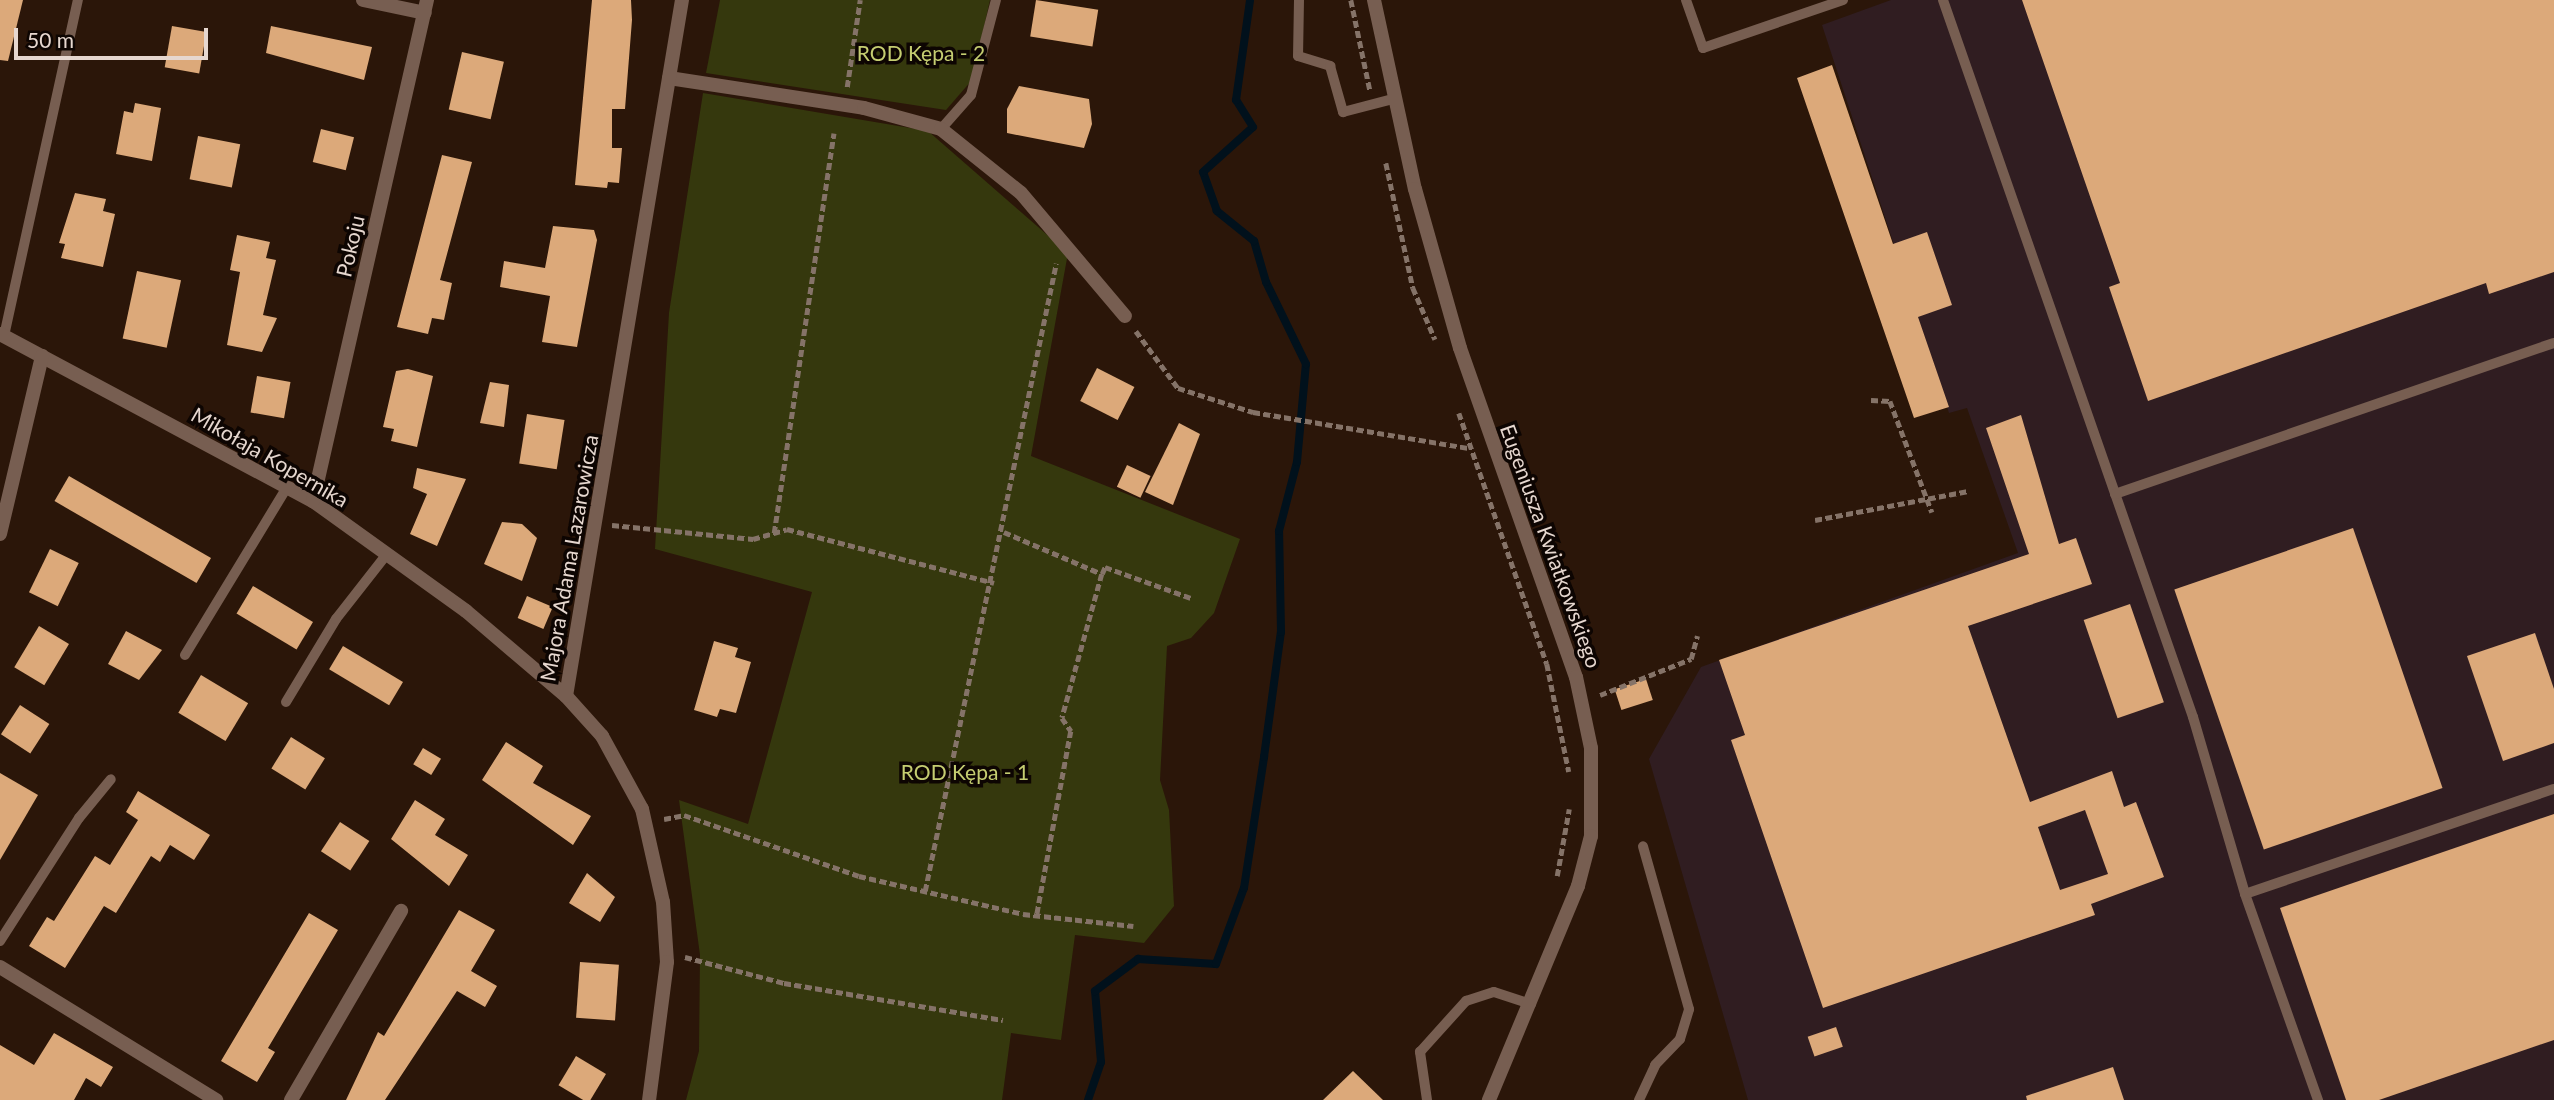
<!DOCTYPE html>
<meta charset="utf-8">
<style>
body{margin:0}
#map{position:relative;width:2554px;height:1100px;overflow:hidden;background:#2b1609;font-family:Lato,sans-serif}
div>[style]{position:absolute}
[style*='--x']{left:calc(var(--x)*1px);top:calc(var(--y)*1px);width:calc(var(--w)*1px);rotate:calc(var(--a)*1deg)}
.industrial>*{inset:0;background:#301d21}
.green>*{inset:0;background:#35380d}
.stream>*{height:8px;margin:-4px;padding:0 4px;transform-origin:4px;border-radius:4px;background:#01111c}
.building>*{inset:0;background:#dca97a;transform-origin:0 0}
.path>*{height:4.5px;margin-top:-2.25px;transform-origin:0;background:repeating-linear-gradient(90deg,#857368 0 7px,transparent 0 10.5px)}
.service>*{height:10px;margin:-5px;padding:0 5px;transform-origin:5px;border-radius:5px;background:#775e51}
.minor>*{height:14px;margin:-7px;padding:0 7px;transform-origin:7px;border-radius:7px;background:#775e51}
.tertiary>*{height:14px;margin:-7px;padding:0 7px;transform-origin:7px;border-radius:7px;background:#775e51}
span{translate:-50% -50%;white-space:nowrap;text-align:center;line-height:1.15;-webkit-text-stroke:7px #0d0502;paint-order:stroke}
.park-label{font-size:21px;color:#c5cd71}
.street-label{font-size:21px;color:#e6d7cf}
.scale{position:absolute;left:14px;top:28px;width:194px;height:32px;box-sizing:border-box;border:4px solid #e6d7cf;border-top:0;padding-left:9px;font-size:21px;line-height:24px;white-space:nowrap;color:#e6d7cf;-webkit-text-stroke:5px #0d0502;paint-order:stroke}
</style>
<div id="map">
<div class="industrial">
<div style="clip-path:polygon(1891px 0,2554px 0,2554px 1100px,1748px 1100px,1649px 759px,1701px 667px,2018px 553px,1967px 408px,1949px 413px,1822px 25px)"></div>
</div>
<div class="green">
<div style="clip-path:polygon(720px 0,990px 0,972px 80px,946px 110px,706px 73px)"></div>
<div style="clip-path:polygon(703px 93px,928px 131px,1068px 253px,1031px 456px,1240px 539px,1214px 613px,1191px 638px,1167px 646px,1160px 780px,1169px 810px,1174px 906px,1144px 943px,1075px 935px,1061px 1040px,1011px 1033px,1002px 1100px,686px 1100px,699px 1051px,700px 955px,679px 800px,748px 824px,812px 592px,655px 549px,669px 313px)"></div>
</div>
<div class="stream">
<div style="--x:1088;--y:1100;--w:40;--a:-71.1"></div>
<div style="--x:1101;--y:1062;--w:71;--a:-94.8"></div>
<div style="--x:1095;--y:991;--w:54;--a:-36.7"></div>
<div style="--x:1138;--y:959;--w:78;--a:3.7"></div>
<div style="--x:1216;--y:964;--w:81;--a:-69.8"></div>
<div style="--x:1244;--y:888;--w:133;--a:-81.3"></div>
<div style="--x:1264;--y:757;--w:126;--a:-82.3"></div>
<div style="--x:1281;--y:632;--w:101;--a:-91.1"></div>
<div style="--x:1279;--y:531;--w:71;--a:-75.4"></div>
<div style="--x:1297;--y:462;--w:98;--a:-84.8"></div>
<div style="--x:1306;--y:364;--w:91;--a:-116"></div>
<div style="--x:1266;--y:282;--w:43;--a:-106.3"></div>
<div style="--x:1254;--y:241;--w:48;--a:-141"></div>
<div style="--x:1217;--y:211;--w:41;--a:-109.7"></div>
<div style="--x:1203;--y:172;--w:67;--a:-42"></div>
<div style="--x:1253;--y:127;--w:32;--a:-122"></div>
<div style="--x:1236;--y:100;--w:101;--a:-82"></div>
</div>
<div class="building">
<div style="clip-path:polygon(0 0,23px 0,8px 61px,0 60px)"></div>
<div style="clip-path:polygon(592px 0,631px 0,632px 20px,625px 109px,612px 109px,612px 148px,622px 148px,619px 183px,608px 182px,607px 188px,575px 185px)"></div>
<div style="left:1036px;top:0;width:63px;height:37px;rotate:9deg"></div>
<div style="clip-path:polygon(2022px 0,2554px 0,2554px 272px,2489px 294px,2486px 283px,2148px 401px,2109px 287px,2120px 283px)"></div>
<div style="left:172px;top:26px;width:35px;height:42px;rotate:10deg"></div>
<div style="clip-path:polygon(271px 26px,372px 47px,364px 80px,266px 53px)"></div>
<div style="left:462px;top:52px;width:43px;height:59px;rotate:13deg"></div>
<div style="clip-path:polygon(1832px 65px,1893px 244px,1927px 232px,1952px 305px,1918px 317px,1949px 407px,1914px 418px,1797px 78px)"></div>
<div style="clip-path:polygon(1019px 86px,1089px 99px,1092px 124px,1084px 148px,1007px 133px,1007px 109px)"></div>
<div style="clip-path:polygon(135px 103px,161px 108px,152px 161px,116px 154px,124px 111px,133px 113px)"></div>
<div style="left:321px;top:129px;width:34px;height:34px;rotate:14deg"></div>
<div style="left:198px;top:136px;width:43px;height:44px;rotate:11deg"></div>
<div style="clip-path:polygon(442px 155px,472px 162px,440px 280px,452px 283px,444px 320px,432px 318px,428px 334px,397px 327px)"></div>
<div style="clip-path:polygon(75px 193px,106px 199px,103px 211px,115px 214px,103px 267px,61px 258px,65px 244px,59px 243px)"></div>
<div style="clip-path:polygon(553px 226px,594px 230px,597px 240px,577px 347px,542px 342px,550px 296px,500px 287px,504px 261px,545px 268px)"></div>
<div style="clip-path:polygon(237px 235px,270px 242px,266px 258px,276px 260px,263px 315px,277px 318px,262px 352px,227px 345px,240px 272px,230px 270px)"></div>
<div style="left:137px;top:271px;width:45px;height:69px;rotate:12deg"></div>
<div style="left:1097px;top:368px;width:42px;height:37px;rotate:27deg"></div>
<div style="clip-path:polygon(408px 369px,433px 376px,417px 447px,391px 441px,394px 429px,383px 427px,396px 371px)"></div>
<div style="left:257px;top:376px;width:34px;height:37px;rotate:10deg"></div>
<div style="clip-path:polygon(490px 382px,509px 385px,504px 427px,480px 423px)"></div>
<div style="left:527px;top:414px;width:38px;height:50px;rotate:9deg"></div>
<div style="clip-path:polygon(evenodd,2021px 415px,2059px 544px,2076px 538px,2092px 584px,1968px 626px,2030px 802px,2112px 771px,2124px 807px,2136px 802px,2164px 877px,2091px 904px,2095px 915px,1823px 1008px,1731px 740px,1745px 735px,1719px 660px,2029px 554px,1986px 428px,2021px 415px,2085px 810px,2108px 874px,2060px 890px,2038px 827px,2085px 810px)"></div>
<div style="clip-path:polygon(1179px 423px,1200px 434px,1173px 505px,1145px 492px)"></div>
<div style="left:1127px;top:465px;width:26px;height:24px;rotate:25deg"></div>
<div style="clip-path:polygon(417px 468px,466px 479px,437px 546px,410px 534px,427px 494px,413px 488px)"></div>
<div style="left:69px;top:476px;width:164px;height:29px;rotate:30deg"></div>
<div style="clip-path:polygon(502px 522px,522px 524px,537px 538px,522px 581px,484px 564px)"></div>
<div style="left:2353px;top:528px;width:275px;height:189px;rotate:71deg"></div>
<div style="left:50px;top:549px;width:32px;height:48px;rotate:26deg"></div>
<div style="left:253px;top:586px;width:70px;height:32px;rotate:31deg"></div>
<div style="left:527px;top:596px;width:28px;height:24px;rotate:23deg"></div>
<div style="left:2130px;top:604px;width:104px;height:49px;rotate:71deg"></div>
<div style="left:39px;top:626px;width:35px;height:48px;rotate:31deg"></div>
<div style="clip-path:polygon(126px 631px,162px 650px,139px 680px,108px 664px)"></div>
<div style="clip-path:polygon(2535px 633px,2554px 689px,2554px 743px,2503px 761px,2467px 656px)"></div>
<div style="clip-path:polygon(714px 641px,738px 648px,735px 657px,751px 662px,736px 713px,720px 709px,717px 717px,694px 710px)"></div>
<div style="left:343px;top:646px;width:70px;height:27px;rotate:31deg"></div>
<div style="left:201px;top:675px;width:55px;height:44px;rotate:31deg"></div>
<div style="left:1646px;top:679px;width:22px;height:33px;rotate:72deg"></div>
<div style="left:20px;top:705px;width:35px;height:35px;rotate:33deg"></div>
<div style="left:291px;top:737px;width:40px;height:37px;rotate:32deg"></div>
<div style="clip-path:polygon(506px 742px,543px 766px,533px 783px,591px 816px,573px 845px,482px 780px)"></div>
<div style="left:423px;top:748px;width:21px;height:19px;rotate:31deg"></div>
<div style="clip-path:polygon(0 773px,38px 795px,0 860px)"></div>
<div style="clip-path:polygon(138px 791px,210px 835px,194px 860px,170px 845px,160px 862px,151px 856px,116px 913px,104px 906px,65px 968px,29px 946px,47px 917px,54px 921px,95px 856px,110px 865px,138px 820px,126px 812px)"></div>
<div style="clip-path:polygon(415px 800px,445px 819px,435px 835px,468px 855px,449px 886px,391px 839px)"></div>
<div style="clip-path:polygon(2554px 814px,2554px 1040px,2379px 1100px,2346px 1100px,2280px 908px)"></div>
<div style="left:340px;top:822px;width:35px;height:35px;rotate:33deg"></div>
<div style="clip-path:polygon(587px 873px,615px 897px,600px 922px,569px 903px)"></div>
<div style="clip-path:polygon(459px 910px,495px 930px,471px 971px,497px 986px,485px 1007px,457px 991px,385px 1100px,346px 1100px,378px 1032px,384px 1036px)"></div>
<div style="clip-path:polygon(309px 913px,338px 930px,268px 1048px,275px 1052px,257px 1082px,221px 1061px)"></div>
<div style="left:580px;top:962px;width:39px;height:56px;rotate:4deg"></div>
<div style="left:1836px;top:1027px;width:21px;height:30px;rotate:71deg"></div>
<div style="clip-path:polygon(54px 1033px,113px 1067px,101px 1087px,86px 1078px,74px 1100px,0 1100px,0 1045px,34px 1065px)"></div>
<div style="left:576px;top:1056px;width:35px;height:34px;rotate:31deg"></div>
<div style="clip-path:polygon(2113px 1067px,2124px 1100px,2027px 1100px,2026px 1096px)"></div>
<div style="clip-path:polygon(1353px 1071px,1383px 1100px,1323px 1100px)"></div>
</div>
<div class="path">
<div style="--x:1351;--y:0;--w:92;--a:78.1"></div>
<div style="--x:847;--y:87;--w:88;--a:-81.5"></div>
<div style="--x:1386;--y:163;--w:128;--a:77.8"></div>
<div style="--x:1413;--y:288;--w:56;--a:66.7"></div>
<div style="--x:1136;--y:331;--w:71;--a:53.6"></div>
<div style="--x:1178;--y:388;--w:79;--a:17.7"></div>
<div style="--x:1253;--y:412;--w:219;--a:9.5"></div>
<div style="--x:1871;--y:400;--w:19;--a:3"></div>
<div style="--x:1890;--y:401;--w:119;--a:69.3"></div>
<div style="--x:1459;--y:413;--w:266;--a:70.7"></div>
<div style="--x:1547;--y:664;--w:110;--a:78.5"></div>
<div style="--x:1815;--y:520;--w:156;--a:-10.7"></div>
<div style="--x:612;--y:525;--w:142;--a:5.7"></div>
<div style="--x:753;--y:539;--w:35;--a:-16"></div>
<div style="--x:787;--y:529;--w:214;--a:14.6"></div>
<div style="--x:1004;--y:532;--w:107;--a:23.2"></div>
<div style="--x:1102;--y:574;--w:149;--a:105.5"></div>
<div style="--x:1062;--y:718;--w:16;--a:55"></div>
<div style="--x:1071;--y:731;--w:187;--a:100.5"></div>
<div style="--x:774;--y:533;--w:404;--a:-81.5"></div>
<div style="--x:1102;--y:574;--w:8;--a:-67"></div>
<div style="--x:1105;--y:567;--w:91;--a:19.8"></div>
<div style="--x:1600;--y:695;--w:98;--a:-21.6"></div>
<div style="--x:1691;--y:659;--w:24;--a:-75"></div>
<div style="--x:664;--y:819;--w:20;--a:-11"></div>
<div style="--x:684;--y:815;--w:185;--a:19.2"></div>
<div style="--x:859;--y:876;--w:168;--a:13"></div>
<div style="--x:1023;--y:914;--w:111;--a:6.2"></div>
<div style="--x:1557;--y:876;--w:68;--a:-79.8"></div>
<div style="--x:925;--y:891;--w:641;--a:-78.2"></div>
<div style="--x:685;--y:957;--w:102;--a:14.7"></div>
<div style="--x:784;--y:983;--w:222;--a:9.6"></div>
</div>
<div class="service">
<div style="--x:1299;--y:0;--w:56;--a:91"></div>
<div style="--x:1298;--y:56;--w:34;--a:17"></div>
<div style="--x:1330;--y:66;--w:48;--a:74.2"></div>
<div style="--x:1343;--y:112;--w:52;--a:-14.6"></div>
<div style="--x:1686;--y:0;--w:51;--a:70.5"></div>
<div style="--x:1703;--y:48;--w:148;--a:-18.9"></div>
<div style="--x:1943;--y:0;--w:759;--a:70.78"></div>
<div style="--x:2193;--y:717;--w:184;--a:73.6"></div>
<div style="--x:2245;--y:894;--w:219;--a:70.5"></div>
<div style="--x:941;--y:129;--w:45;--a:-48.6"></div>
<div style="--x:971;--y:95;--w:98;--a:-75.3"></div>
<div style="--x:4;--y:336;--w:344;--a:-77.6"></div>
<div style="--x:2115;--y:494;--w:464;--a:-19"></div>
<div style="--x:185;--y:655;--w:197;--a:-58.7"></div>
<div style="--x:286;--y:702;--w:97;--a:-58.9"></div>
<div style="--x:336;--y:619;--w:83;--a:-51.9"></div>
<div style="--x:2245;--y:894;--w:326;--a:-18.8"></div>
<div style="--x:0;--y:941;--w:146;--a:-57.3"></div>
<div style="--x:79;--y:818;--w:50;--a:-50.6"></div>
<div style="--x:1427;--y:1100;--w:49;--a:-98.3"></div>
<div style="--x:1420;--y:1052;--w:69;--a:-48"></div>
<div style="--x:1466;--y:1001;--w:29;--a:-18"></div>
<div style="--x:1494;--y:992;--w:39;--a:18"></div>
<div style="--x:1639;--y:1100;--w:38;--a:-65"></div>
<div style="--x:1655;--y:1065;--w:36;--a:-46"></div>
<div style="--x:1680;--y:1039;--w:31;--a:-73"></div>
<div style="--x:1689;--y:1009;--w:169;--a:-105.8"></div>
</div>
<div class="minor">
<div style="--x:363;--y:0;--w:63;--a:11.8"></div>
<div style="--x:669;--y:78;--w:197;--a:8.7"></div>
<div style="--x:864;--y:108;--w:80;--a:15.3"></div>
<div style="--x:941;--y:129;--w:102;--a:38.7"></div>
<div style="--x:1021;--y:193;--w:161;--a:49.8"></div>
<div style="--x:0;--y:334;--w:355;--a:28.1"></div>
<div style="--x:313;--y:501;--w:188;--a:35.7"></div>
<div style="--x:466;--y:611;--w:131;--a:40.4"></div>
<div style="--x:566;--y:696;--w:54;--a:48"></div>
<div style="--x:602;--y:736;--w:83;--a:61.3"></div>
<div style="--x:642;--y:809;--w:95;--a:77.3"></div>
<div style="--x:663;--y:902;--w:60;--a:86.2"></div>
<div style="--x:667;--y:962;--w:139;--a:97.4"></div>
<div style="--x:313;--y:501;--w:514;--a:-77.18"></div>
<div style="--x:0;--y:534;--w:183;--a:-76.7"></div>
<div style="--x:566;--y:696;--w:706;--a:-80.54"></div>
<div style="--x:0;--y:967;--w:254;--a:31.6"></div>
<div style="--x:291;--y:1100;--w:219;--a:-59.8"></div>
</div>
<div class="tertiary">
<div style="--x:1374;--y:0;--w:193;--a:77.8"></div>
<div style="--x:1415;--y:189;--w:165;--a:74.2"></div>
<div style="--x:1460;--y:348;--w:349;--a:70.6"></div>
<div style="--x:1576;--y:677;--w:73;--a:78.1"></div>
<div style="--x:1591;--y:748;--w:88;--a:90"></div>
<div style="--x:1591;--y:836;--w:52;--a:104.6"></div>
<div style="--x:1578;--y:886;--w:232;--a:112.6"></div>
</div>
<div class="park-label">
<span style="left:921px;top:53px">ROD Kępa - 2</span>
<span style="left:965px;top:772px">ROD Kępa - 1</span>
</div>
<div class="street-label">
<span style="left:350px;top:246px;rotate:-77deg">Pokoju</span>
<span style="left:270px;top:457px;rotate:30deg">Mikołaja Kopernika</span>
<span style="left:1551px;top:546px;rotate:70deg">Eugeniusza Kwiatkowskiego</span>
<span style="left:569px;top:558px;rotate:-80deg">Majora Adama Lazarowicza</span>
</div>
<div class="scale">50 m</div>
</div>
